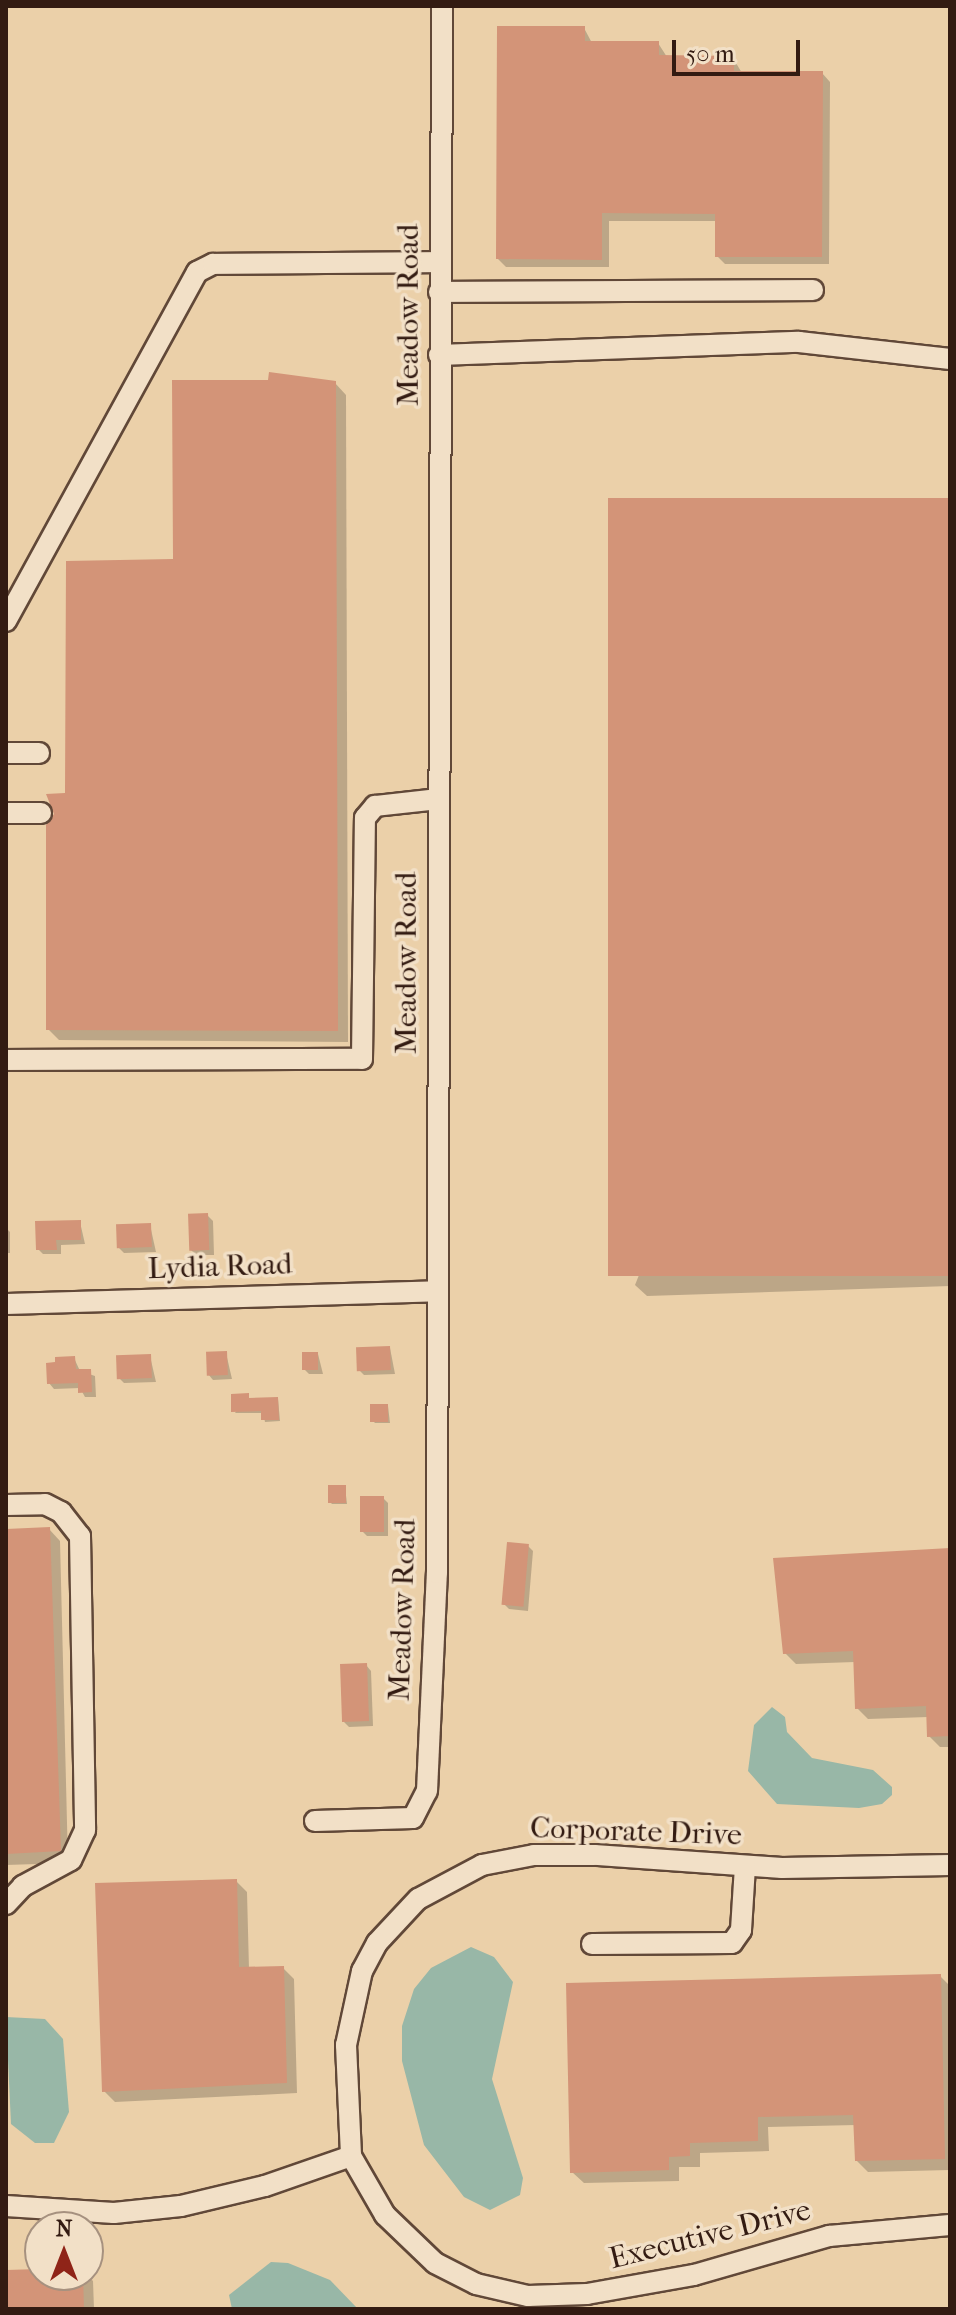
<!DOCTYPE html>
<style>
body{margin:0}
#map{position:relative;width:956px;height:2315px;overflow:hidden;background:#ebd0a9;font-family:"IM FELL French Canon",serif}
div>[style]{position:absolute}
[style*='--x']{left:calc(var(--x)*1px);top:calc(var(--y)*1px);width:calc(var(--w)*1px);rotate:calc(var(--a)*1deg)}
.water>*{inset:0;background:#98b7a7}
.shadow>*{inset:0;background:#0003}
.building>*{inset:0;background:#d39478;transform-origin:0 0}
.roads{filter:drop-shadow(2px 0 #614838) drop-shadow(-2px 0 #614838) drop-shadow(0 2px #614838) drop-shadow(0 -2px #614838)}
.minor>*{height:20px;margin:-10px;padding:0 10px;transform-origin:10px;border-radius:10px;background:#f2e0c7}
span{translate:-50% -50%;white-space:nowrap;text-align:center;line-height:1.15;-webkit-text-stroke:7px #f2e0c7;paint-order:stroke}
.street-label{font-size:30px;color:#331b12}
.frame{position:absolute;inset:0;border:8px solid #331b12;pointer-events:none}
.north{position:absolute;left:24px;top:2211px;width:80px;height:80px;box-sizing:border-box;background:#f2e0c7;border:2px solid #a6917f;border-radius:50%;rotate:0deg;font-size:22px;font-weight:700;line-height:32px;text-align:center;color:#331b12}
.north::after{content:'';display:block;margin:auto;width:28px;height:36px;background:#8f2418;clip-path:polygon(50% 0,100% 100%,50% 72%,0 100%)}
.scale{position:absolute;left:672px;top:40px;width:128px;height:36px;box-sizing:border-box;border:4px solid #331b12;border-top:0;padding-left:10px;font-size:24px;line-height:28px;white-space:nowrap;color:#331b12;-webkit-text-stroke:6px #f2e0c7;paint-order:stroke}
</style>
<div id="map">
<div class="water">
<div style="clip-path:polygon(772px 1707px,785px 1717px,787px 1732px,812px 1758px,873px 1770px,892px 1787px,892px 1795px,882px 1804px,859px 1808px,777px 1804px,748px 1771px,754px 1725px)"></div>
<div style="clip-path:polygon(471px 1947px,494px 1957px,513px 1982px,492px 2079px,523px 2178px,520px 2195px,490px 2210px,464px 2197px,424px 2145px,402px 2061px,402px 2026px,414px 1989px,431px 1968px)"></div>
<div style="clip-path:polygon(6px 2017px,45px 2019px,63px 2039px,69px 2112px,54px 2143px,35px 2143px,11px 2124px)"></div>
<div style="clip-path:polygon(271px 2262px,288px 2263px,330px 2280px,358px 2309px,232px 2309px,229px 2295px)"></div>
</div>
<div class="shadow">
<div style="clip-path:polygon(584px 28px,592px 43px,658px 43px,667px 57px,733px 58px,742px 73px,822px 73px,830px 82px,829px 264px,725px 264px,717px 256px,717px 221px,609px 221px,609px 267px,506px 267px,498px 259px)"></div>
<div style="clip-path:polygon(335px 383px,346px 395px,348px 1042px,59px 1040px,48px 1029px,67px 795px,175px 561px)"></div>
<div style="clip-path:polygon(950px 500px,950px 1286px,647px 1296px,635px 1285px)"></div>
<div style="clip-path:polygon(207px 1215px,213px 1221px,214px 1255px,196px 1255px,191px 1250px)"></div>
<div style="clip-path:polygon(80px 1222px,85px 1244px,61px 1245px,61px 1254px,43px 1254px,38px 1249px)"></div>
<div style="clip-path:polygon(150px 1225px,156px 1252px,124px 1253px,119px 1248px)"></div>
<div style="clip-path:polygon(6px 1228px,10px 1232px,10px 1253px,6px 1253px)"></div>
<div style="clip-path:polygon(390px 1348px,395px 1374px,364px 1375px,359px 1370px)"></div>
<div style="clip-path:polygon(226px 1353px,232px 1379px,213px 1380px,208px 1374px)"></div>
<div style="clip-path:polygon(318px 1354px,323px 1374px,309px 1374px,304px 1369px)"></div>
<div style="clip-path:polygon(150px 1356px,156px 1382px,124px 1383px,119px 1378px)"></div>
<div style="clip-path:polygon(74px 1358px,80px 1371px,95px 1376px,96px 1397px,85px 1397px,80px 1388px,54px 1389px,49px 1383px)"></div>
<div style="clip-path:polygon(248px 1395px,250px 1400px,278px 1399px,280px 1421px,265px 1422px,263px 1413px,235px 1413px)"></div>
<div style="clip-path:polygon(388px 1406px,390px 1423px,375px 1423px,373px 1421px)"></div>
<div style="clip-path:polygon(345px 1487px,347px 1504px,332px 1504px,330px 1502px)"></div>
<div style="clip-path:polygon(383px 1498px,388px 1503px,388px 1536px,367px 1536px,362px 1531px)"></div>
<div style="clip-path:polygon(49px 1529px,60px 1541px,68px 1863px,6px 1865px,6px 1531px)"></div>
<div style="clip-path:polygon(528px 1546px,533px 1551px,528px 1611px,509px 1609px,504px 1604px)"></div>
<div style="clip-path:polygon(950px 1551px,950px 1747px,940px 1747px,929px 1736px,928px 1717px,868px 1719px,857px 1708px,855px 1662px,796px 1664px,785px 1653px)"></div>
<div style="clip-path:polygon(366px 1665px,371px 1671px,373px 1726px,349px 1727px,344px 1722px)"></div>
<div style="clip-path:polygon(236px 1881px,247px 1892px,249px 1969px,283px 1968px,294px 1979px,297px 2093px,115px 2102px,104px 2091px)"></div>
<div style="clip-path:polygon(940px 1976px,950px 1986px,950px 2170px,868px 2172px,856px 2160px,856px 2125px,768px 2127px,769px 2151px,700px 2153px,700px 2167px,679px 2167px,679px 2181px,584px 2183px,572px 2172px)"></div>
<div style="clip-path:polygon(40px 2271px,87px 2275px,93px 2281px,94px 2309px,6px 2309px,6px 2272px)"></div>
</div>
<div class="building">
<div style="clip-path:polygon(497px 26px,585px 26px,585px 41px,659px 41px,659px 55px,734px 56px,734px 71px,823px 71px,822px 257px,715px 257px,715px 214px,602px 213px,602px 260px,496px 259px)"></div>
<div style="clip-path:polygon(269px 372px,336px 381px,338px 1031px,46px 1030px,46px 825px,54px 814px,46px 794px,65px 793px,66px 561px,173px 559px,172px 380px,268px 380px)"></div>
<div style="left:950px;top:498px;width:778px;height:342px;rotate:90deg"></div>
<div style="left:208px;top:1213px;width:37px;height:20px;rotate:88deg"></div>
<div style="clip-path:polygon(81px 1220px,81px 1240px,56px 1240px,57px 1250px,36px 1250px,35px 1221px)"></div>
<div style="left:151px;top:1223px;width:24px;height:35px;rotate:88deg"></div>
<div style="left:390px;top:1346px;width:24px;height:34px;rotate:88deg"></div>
<div style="left:227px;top:1351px;width:24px;height:21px;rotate:88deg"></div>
<div style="left:302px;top:1352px;width:16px;height:18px"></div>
<div style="left:151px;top:1354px;width:24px;height:35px;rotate:88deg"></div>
<div style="clip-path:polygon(75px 1356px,76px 1369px,91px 1369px,92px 1392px,78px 1393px,78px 1383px,47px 1384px,46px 1363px,55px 1362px,55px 1357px)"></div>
<div style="clip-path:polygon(249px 1393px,249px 1398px,278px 1397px,279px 1420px,261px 1420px,261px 1411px,231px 1412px,231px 1394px)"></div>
<div style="left:370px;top:1404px;width:18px;height:18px"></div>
<div style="left:328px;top:1485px;width:18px;height:18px"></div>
<div style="left:360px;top:1496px;width:24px;height:36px"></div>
<div style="clip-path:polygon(50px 1527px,61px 1851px,6px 1854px,6px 1529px)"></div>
<div style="left:507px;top:1542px;width:22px;height:63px;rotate:5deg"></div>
<div style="clip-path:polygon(950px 1548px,950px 1736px,927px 1737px,926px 1706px,855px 1709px,853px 1651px,783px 1654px,773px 1558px)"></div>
<div style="left:367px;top:1663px;width:58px;height:27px;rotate:88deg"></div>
<div style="clip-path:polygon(237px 1879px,239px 1967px,284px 1966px,287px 2083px,102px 2092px,95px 1883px)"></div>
<div style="clip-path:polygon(941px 1974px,945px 2159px,855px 2161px,853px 2115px,758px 2117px,758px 2141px,690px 2143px,690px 2156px,669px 2157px,669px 2170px,570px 2173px,566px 1983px)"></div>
<div style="clip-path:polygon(40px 2269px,40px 2275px,83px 2275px,84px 2309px,6px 2309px,6px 2270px)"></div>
</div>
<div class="roads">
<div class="minor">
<div style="--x:439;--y:292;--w:374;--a:-0.3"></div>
<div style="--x:439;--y:355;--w:360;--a:-2.1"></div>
<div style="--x:799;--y:342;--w:152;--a:6.4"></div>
<div style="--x:6;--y:621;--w:398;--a:-61.3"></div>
<div style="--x:197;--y:272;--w:18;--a:-27"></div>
<div style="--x:213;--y:264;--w:226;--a:-0.5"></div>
<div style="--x:6;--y:753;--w:33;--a:0"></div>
<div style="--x:6;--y:813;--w:35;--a:0"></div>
<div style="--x:6;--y:1060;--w:356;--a:-0.2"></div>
<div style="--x:362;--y:1059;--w:241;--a:-89.3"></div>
<div style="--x:365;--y:818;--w:16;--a:-50"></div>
<div style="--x:375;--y:806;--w:63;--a:-6.3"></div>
<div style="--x:6;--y:1304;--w:430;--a:-1.7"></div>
<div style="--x:6;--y:1505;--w:39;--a:-1"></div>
<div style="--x:45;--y:1504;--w:18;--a:27"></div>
<div style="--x:61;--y:1512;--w:31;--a:52"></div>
<div style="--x:80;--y:1536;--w:294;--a:89"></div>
<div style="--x:85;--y:1830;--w:33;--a:115"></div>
<div style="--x:71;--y:1860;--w:55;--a:151.6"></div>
<div style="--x:23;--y:1886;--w:25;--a:133"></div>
<div style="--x:315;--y:1821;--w:98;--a:-1.8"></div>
<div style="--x:413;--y:1818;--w:30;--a:-63"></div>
<div style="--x:427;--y:1791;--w:218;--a:-87.4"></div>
<div style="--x:437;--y:1573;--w:1567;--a:-89.82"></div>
<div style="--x:950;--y:1865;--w:168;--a:179"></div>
<div style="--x:782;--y:1868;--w:188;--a:-176"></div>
<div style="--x:594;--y:1855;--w:60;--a:180"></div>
<div style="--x:534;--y:1855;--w:53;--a:169.1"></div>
<div style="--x:482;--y:1865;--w:72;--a:152"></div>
<div style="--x:418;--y:1899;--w:60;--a:133"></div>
<div style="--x:377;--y:1943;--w:32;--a:118"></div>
<div style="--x:362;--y:1971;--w:76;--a:102.2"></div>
<div style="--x:346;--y:2045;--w:111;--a:87.4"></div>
<div style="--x:351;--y:2156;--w:68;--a:60"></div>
<div style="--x:385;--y:2215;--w:69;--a:43.8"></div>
<div style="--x:435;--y:2263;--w:46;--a:27.1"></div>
<div style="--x:476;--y:2284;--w:53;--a:13"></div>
<div style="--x:528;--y:2296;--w:59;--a:-1.9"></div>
<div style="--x:587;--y:2294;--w:109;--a:-10.1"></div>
<div style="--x:694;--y:2275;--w:141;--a:-16.1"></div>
<div style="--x:829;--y:2236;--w:121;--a:-5.2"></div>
<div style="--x:592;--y:1944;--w:140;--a:-0.4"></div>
<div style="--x:732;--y:1943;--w:16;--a:-55"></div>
<div style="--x:741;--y:1930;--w:64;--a:-86.4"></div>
<div style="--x:6;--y:2206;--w:108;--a:3.7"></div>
<div style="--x:114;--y:2213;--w:67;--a:-6"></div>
<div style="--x:181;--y:2206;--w:86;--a:-13.4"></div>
<div style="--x:265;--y:2186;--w:91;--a:-19.2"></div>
</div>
</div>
<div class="street-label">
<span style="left:409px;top:315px;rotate:-90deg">Meadow Road</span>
<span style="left:407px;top:963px;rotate:-90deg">Meadow Road</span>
<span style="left:220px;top:1267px;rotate:-2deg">Lydia Road</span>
<span style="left:403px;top:1610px;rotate:-88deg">Meadow Road</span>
<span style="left:636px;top:1832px;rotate:2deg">Corporate Drive</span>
<span style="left:710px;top:2235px;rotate:-14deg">Executive Drive</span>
</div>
<div class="frame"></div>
<div class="north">N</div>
<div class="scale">50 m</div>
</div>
